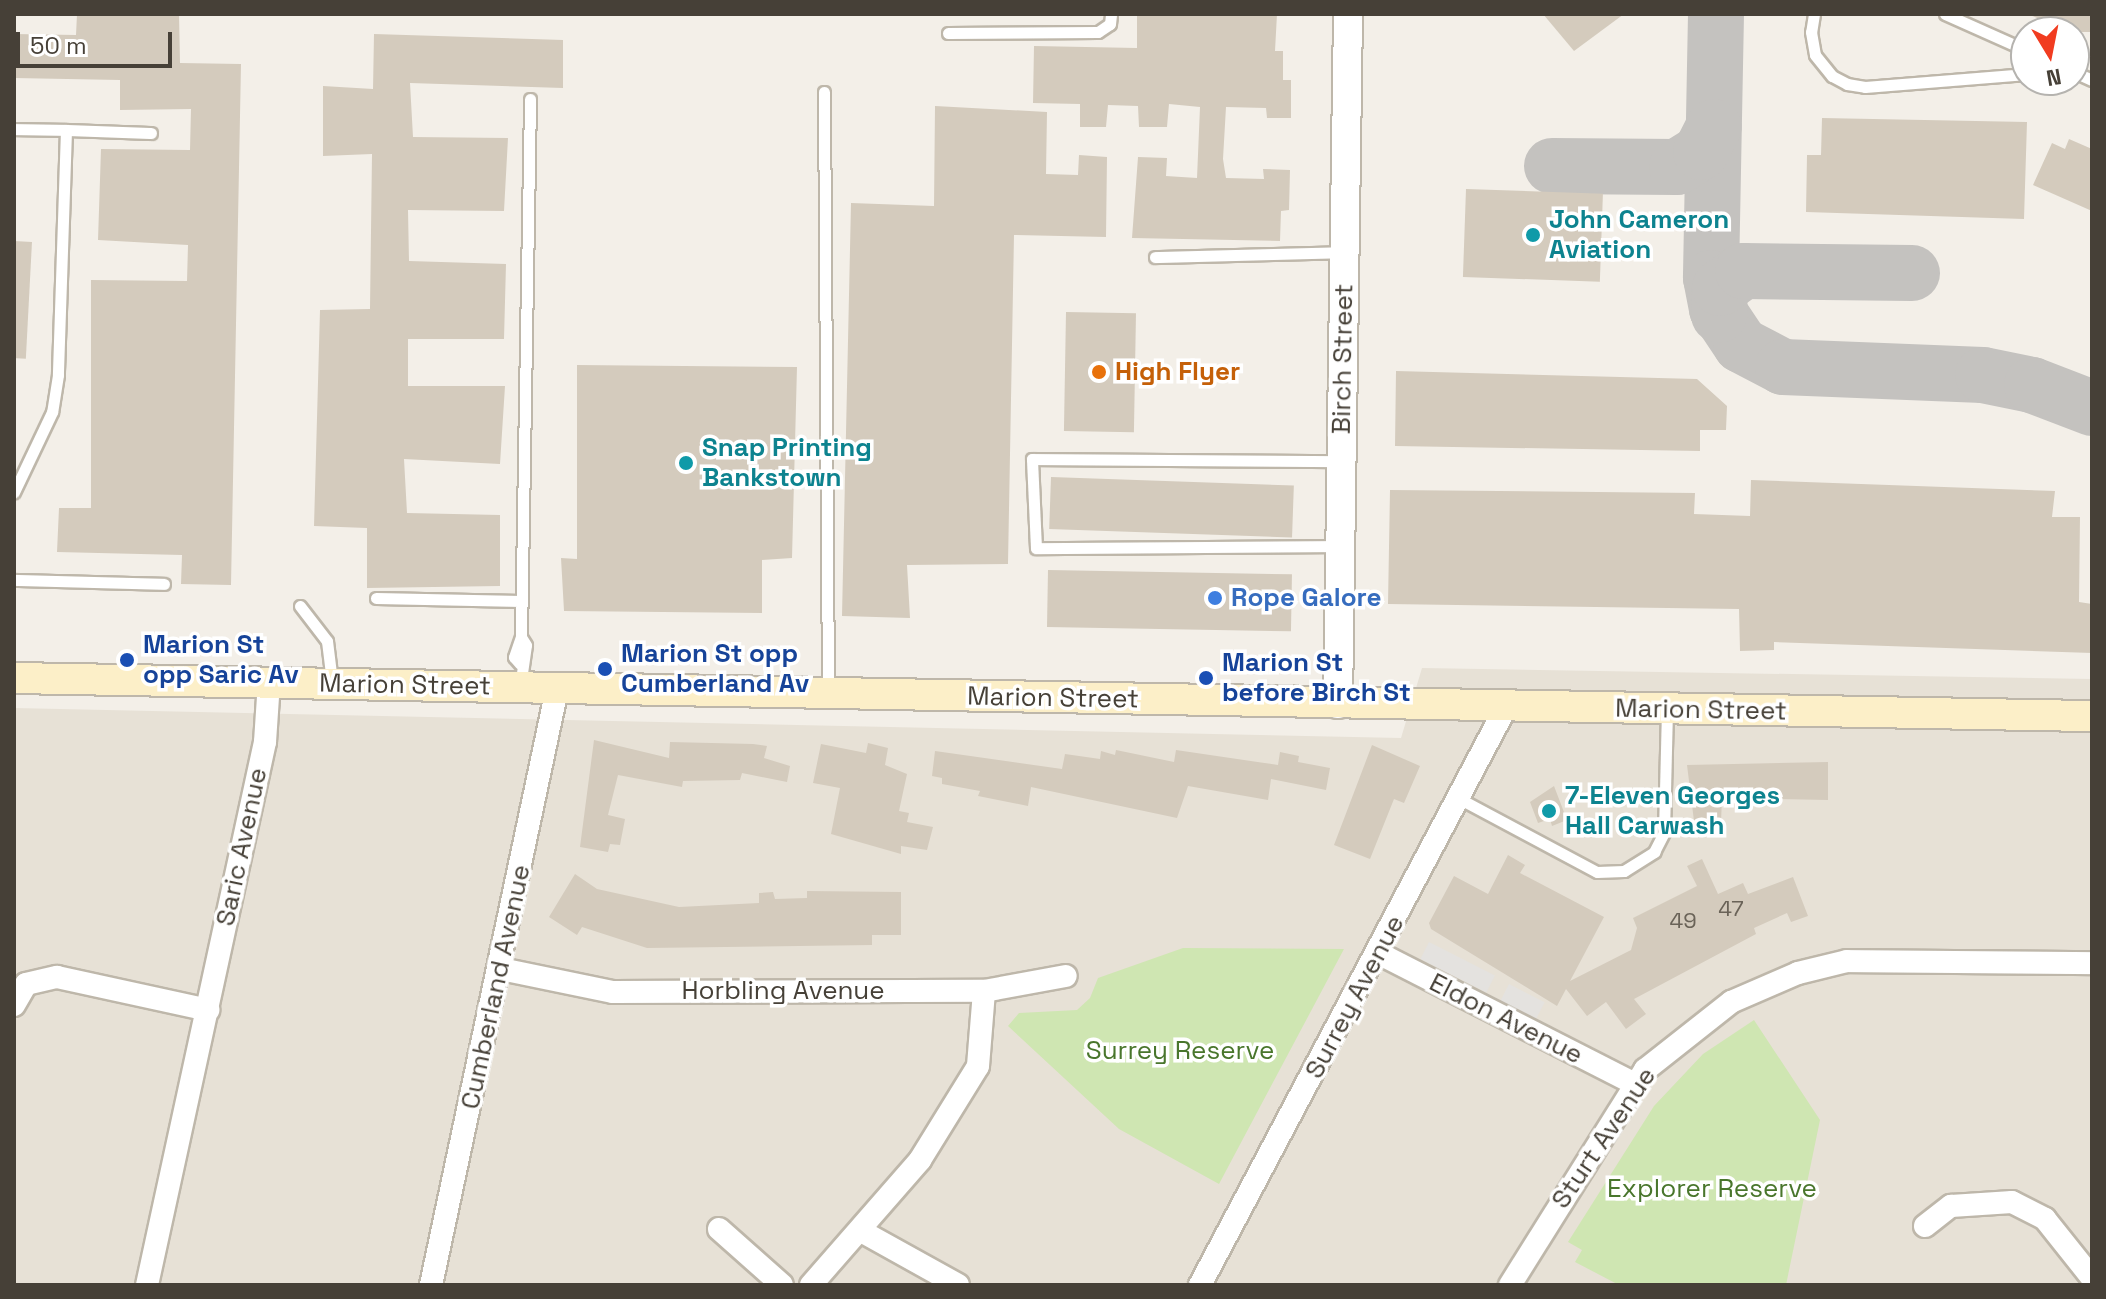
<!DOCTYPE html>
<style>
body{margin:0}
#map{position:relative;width:2106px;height:1299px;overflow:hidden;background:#f3efe8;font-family:"Space Grotesk",sans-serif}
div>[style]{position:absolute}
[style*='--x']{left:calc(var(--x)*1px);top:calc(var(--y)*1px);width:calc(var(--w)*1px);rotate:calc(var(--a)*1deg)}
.residential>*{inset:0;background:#e7e1d6}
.green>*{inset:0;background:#cfe6b2}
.parking>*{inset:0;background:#e4e2df;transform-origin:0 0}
.taxiway>*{height:56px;margin:-28px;padding:0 28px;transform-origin:28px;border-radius:28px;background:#c4c2bf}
.building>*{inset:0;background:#d4cbbd;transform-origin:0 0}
.roads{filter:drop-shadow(2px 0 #beb7aa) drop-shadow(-2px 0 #beb7aa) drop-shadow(0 2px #beb7aa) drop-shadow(0 -2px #beb7aa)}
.service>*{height:11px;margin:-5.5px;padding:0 5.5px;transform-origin:5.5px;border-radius:5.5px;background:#fff}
.minor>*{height:22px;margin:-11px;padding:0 11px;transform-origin:11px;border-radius:11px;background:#fff}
.tertiary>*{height:28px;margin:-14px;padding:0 14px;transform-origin:14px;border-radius:14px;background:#fff}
.secondary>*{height:30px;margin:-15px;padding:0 15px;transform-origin:15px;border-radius:15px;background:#fcefc8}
.dots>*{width:22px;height:22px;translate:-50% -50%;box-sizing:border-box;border:4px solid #fff;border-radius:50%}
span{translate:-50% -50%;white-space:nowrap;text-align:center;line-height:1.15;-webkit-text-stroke:7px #fff;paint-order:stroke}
.number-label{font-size:22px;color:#6a6358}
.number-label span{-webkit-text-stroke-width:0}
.culture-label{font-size:26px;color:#0d838f;font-weight:700}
.left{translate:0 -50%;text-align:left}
.street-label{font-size:26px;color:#464037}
.food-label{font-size:26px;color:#c56008;font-weight:700}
.shop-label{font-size:26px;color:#366cbe;font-weight:700}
.transit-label{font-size:26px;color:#164399;font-weight:700}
.park-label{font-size:26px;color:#49762c}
.frame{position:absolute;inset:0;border:16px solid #464037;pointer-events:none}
.north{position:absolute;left:2010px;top:16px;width:80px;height:80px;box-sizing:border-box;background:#fff;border:2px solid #b5b3af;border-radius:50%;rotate:170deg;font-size:22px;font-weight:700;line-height:32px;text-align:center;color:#464037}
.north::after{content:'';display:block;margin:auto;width:28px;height:36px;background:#f13c20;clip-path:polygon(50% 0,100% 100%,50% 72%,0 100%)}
.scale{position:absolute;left:16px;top:32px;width:156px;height:36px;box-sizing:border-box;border:4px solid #464037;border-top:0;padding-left:10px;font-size:24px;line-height:28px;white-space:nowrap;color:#464037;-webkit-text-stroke:6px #fff;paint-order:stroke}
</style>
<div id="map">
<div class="residential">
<div style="clip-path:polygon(1422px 668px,2092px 679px,2092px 1285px,14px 1285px,14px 708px,1401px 738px)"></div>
</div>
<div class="green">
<div style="clip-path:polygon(1183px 948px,1344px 949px,1219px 1184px,1119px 1129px,1008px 1026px,1019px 1013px,1077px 1010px,1090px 998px,1098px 978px)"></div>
<div style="clip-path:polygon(1754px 1020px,1820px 1120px,1786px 1285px,1619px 1285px,1575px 1262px,1582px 1250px,1568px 1242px,1654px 1106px,1703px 1054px)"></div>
</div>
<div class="parking">
<div style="left:1429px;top:942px;width:74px;height:19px;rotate:27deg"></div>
<div style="left:1509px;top:984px;width:40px;height:19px;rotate:27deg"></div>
</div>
<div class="taxiway">
<div style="--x:1716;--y:14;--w:264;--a:91.1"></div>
<div style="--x:1711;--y:278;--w:32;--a:79"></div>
<div style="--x:1717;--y:309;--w:43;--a:56.3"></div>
<div style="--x:1741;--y:345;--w:47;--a:27.6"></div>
<div style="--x:1783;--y:367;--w:200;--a:2.3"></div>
<div style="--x:1983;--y:375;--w:50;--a:11.5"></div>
<div style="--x:2032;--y:385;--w:64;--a:21"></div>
<div style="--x:1552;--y:166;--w:125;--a:0.5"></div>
<div style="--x:1677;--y:167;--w:28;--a:-32"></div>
<div style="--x:1701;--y:152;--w:28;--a:-63"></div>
<div style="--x:1719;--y:315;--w:27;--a:-88"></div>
<div style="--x:1720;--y:288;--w:29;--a:-36"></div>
<div style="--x:1743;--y:271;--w:169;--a:0.7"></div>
</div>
<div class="building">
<div style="clip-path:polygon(77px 14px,179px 14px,180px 63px,241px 64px,231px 585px,181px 584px,182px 555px,57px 552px,59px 508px,91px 508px,91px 280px,187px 281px,188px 245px,98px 240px,101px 149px,190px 150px,191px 109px,120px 110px,120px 80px,14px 78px,14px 34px,76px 35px)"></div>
<div style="clip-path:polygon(1137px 14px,1277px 14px,1275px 51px,1283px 51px,1283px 80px,1291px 80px,1291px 118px,1267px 118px,1266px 108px,1226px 107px,1223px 159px,1226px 178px,1264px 179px,1263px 169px,1290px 170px,1289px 210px,1281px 211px,1280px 241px,1132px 238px,1138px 157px,1167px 158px,1166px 176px,1197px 178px,1200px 107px,1169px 104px,1167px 127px,1139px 127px,1138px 106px,1108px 105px,1106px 127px,1080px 127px,1080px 104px,1033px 103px,1034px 46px,1137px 48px)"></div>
<div style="clip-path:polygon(1543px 14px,1624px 14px,1574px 51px)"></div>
<div style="clip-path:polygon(2028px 14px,2092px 14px,2092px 32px,2069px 32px)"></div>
<div style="clip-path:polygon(374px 34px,563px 40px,563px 88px,410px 83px,413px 137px,508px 138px,504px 211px,408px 210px,409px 261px,506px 264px,504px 339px,408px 339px,408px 386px,505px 386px,500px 464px,404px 459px,407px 513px,500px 515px,500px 586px,367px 588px,367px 528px,314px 526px,320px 310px,370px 309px,372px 154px,323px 156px,323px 86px,373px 89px)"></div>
<div style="clip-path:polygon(935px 106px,1047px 112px,1046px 174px,1078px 175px,1079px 155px,1107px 157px,1106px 237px,1014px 235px,1008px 564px,907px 565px,910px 618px,842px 616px,851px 203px,934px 206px)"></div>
<div style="clip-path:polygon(1822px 118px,2027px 122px,2024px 219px,1806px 212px,1807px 155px,1821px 155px)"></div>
<div style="clip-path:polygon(2069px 139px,2092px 149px,2092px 211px,2033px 185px,2052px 143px,2065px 149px)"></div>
<div style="left:1466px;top:189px;width:137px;height:88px;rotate:2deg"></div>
<div style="left:14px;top:241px;width:18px;height:117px;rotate:3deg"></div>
<div style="left:1066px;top:312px;width:70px;height:119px;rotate:1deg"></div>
<div style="clip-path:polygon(577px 365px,797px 367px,792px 558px,762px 560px,762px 613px,564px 611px,561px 558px,577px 559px)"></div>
<div style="clip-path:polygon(1396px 371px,1697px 379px,1727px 406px,1726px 430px,1700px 430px,1700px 451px,1395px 446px)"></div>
<div style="left:1051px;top:477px;width:243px;height:52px;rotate:2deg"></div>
<div style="clip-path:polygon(1751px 480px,2055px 491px,2052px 517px,2080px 517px,2079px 602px,2092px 604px,2092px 653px,1774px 642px,1774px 650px,1740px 651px,1739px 609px,1388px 604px,1390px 490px,1695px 493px,1694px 514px,1750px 516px)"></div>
<div style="left:1048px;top:570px;width:244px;height:57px;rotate:1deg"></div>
<div style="clip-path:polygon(594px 740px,669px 758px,670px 742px,753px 744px,767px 746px,764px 758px,790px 766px,787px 782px,742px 773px,740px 780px,683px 781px,682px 787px,618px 775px,608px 815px,625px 819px,620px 845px,610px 844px,608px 852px,580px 847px)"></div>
<div style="clip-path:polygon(868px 743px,888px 748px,885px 765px,907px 774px,899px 811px,909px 813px,907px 822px,933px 827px,927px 850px,901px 846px,901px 854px,831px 834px,840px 788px,813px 783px,821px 744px,866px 753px)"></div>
<div style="clip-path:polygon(1372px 745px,1420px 766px,1404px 803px,1394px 799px,1370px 859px,1334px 845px)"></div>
<div style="clip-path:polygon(1116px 750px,1174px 762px,1176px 750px,1278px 765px,1280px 752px,1299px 756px,1298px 762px,1330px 768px,1326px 790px,1271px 779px,1268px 800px,1188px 786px,1177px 818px,1031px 787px,1028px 806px,978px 796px,980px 791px,942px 784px,942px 778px,932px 776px,935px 751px,1062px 769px,1065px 754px,1100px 759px,1101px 751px,1115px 755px)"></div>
<div style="clip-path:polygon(1828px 762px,1828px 800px,1722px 798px,1721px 822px,1694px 821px,1687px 765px)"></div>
<div style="clip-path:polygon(1554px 786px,1567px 820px,1552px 826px,1550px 819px,1538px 823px,1530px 802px)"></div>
<div style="clip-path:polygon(1508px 855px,1525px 865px,1520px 873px,1604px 917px,1570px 981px,1631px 950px,1637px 928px,1633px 918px,1697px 886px,1687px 866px,1702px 859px,1718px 894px,1743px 883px,1748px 894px,1793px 877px,1808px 916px,1791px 922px,1787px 913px,1754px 928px,1756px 934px,1634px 999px,1646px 1014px,1626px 1029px,1606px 1002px,1587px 1016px,1566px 989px,1557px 1006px,1431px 929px,1429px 923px,1454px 876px,1488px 894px)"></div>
<div style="clip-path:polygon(575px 874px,597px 889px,679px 907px,759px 903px,759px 893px,773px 892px,775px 899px,807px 898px,807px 891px,901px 892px,901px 935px,872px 935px,872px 945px,647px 948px,582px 927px,577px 935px,549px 917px)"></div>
</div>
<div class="roads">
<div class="service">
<div style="--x:1814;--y:14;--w:18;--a:99"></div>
<div style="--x:1811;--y:32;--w:23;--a:80"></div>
<div style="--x:1815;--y:55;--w:27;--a:51"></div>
<div style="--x:1832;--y:76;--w:17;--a:28"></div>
<div style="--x:1847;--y:84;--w:18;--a:9"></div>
<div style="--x:1865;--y:87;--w:162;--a:-4.6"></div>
<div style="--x:1945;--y:14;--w:89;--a:24"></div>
<div style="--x:948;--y:33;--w:150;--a:-0.4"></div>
<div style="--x:1098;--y:32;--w:14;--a:-34"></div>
<div style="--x:1110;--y:24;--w:10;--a:-84"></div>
<div style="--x:2074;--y:72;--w:20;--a:24"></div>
<div style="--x:824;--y:92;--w:597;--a:89.62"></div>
<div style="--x:14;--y:129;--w:52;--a:1.1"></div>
<div style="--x:66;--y:130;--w:245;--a:91.9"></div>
<div style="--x:58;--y:375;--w:37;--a:99"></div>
<div style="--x:52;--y:412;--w:89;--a:115.4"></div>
<div style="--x:66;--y:130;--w:85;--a:2"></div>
<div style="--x:1155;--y:257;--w:189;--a:-1.5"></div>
<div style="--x:1340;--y:546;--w:304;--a:179.6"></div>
<div style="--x:1036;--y:548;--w:89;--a:-92.6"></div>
<div style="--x:1032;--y:459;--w:309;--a:0.4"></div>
<div style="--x:14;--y:580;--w:150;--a:1.5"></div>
<div style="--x:376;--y:598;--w:145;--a:1.2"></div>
<div style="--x:300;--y:606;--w:44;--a:52.4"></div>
<div style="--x:327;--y:641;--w:41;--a:83"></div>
<div style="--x:520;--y:664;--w:9;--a:-131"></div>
<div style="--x:514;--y:657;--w:21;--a:-71"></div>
<div style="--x:520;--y:687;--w:42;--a:-81.9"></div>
<div style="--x:526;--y:645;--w:9;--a:-122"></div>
<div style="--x:521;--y:637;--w:538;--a:-89.04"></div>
<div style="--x:1460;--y:799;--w:155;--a:28.1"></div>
<div style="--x:1597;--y:872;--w:27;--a:-2"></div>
<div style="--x:1624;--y:871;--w:36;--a:-32"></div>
<div style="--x:1654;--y:852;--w:22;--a:-63"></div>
<div style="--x:1664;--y:832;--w:121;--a:-88.6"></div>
</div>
<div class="minor">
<div style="--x:1378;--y:953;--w:288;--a:27"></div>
<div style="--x:501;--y:969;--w:114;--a:11.6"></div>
<div style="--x:613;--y:992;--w:371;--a:-0.2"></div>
<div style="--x:984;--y:991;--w:83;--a:-10.4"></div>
<div style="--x:14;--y:1005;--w:24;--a:-60"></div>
<div style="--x:26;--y:984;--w:32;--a:-13"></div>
<div style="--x:57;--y:977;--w:155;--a:12.3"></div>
<div style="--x:1925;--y:1226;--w:33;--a:-38"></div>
<div style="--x:1951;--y:1206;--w:61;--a:-3.8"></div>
<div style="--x:2012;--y:1202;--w:37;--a:27"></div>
<div style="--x:2045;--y:1219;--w:75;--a:51.5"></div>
<div style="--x:719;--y:1229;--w:84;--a:41.6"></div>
<div style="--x:861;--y:1231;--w:111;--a:29.1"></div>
<div style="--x:147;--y:1285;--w:556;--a:-77.74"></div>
<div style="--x:265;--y:742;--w:60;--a:-86.2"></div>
<div style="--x:431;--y:1285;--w:609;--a:-78.06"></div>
<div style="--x:811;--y:1285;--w:166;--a:-48.9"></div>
<div style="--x:920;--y:1160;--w:110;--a:-58.3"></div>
<div style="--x:978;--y:1066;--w:75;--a:-85.4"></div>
<div style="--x:1200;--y:1285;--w:654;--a:-62.1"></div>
<div style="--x:1510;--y:1285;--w:254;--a:-57.9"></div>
<div style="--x:1645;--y:1070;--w:110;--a:-38.3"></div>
<div style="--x:1731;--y:1002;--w:73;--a:-23.4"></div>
<div style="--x:1798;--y:973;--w:50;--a:-13.8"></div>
<div style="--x:1847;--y:961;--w:245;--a:0.5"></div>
</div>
<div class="tertiary">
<div style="--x:1338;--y:704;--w:690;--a:-89.17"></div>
</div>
<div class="secondary">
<div style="--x:14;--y:678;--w:2078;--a:1.05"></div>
</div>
</div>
<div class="dots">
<div style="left:1533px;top:235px;background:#0f9aa8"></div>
<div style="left:1099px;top:372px;background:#e8710a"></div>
<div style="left:686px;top:463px;background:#0f9aa8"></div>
<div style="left:1215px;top:598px;background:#3f7fe0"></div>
<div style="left:127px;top:660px;background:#1a4fb4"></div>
<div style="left:605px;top:669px;background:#1a4fb4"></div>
<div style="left:1206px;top:678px;background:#1a4fb4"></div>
<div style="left:1549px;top:811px;background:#0f9aa8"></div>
</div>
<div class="number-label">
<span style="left:1731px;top:909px">47</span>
<span style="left:1683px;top:921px">49</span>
</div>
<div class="culture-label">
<span class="left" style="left:1549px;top:235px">John Cameron<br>Aviation</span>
<span class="left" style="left:702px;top:463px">Snap Printing<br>Bankstown</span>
<span class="left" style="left:1565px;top:811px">7-Eleven Georges<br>Hall Carwash</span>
</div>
<div class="street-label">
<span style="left:1343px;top:359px;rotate:-89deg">Birch Street</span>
<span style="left:405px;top:685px;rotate:1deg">Marion Street</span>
<span style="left:1053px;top:698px;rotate:1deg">Marion Street</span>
<span style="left:1701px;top:710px;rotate:1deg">Marion Street</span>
<span style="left:242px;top:847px;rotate:-78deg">Saric Avenue</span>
<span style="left:496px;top:987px;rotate:-78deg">Cumberland Avenue</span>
<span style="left:783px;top:991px">Horbling Avenue</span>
<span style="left:1355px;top:997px;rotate:-62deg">Surrey Avenue</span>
<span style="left:1506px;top:1019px;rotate:27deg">Eldon Avenue</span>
<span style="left:1604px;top:1138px;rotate:-56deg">Sturt Avenue</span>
</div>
<div class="food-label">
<span class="left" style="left:1115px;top:372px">High Flyer</span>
</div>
<div class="shop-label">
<span class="left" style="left:1231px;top:598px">Rope Galore</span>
</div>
<div class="transit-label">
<span class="left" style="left:143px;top:660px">Marion St<br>opp Saric Av</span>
<span class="left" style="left:621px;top:669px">Marion St opp<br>Cumberland Av</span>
<span class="left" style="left:1222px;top:678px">Marion St<br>before Birch St</span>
</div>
<div class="park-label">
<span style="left:1180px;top:1051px">Surrey Reserve</span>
<span style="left:1712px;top:1189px">Explorer Reserve</span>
</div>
<div class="frame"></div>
<div class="north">N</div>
<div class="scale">50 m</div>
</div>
